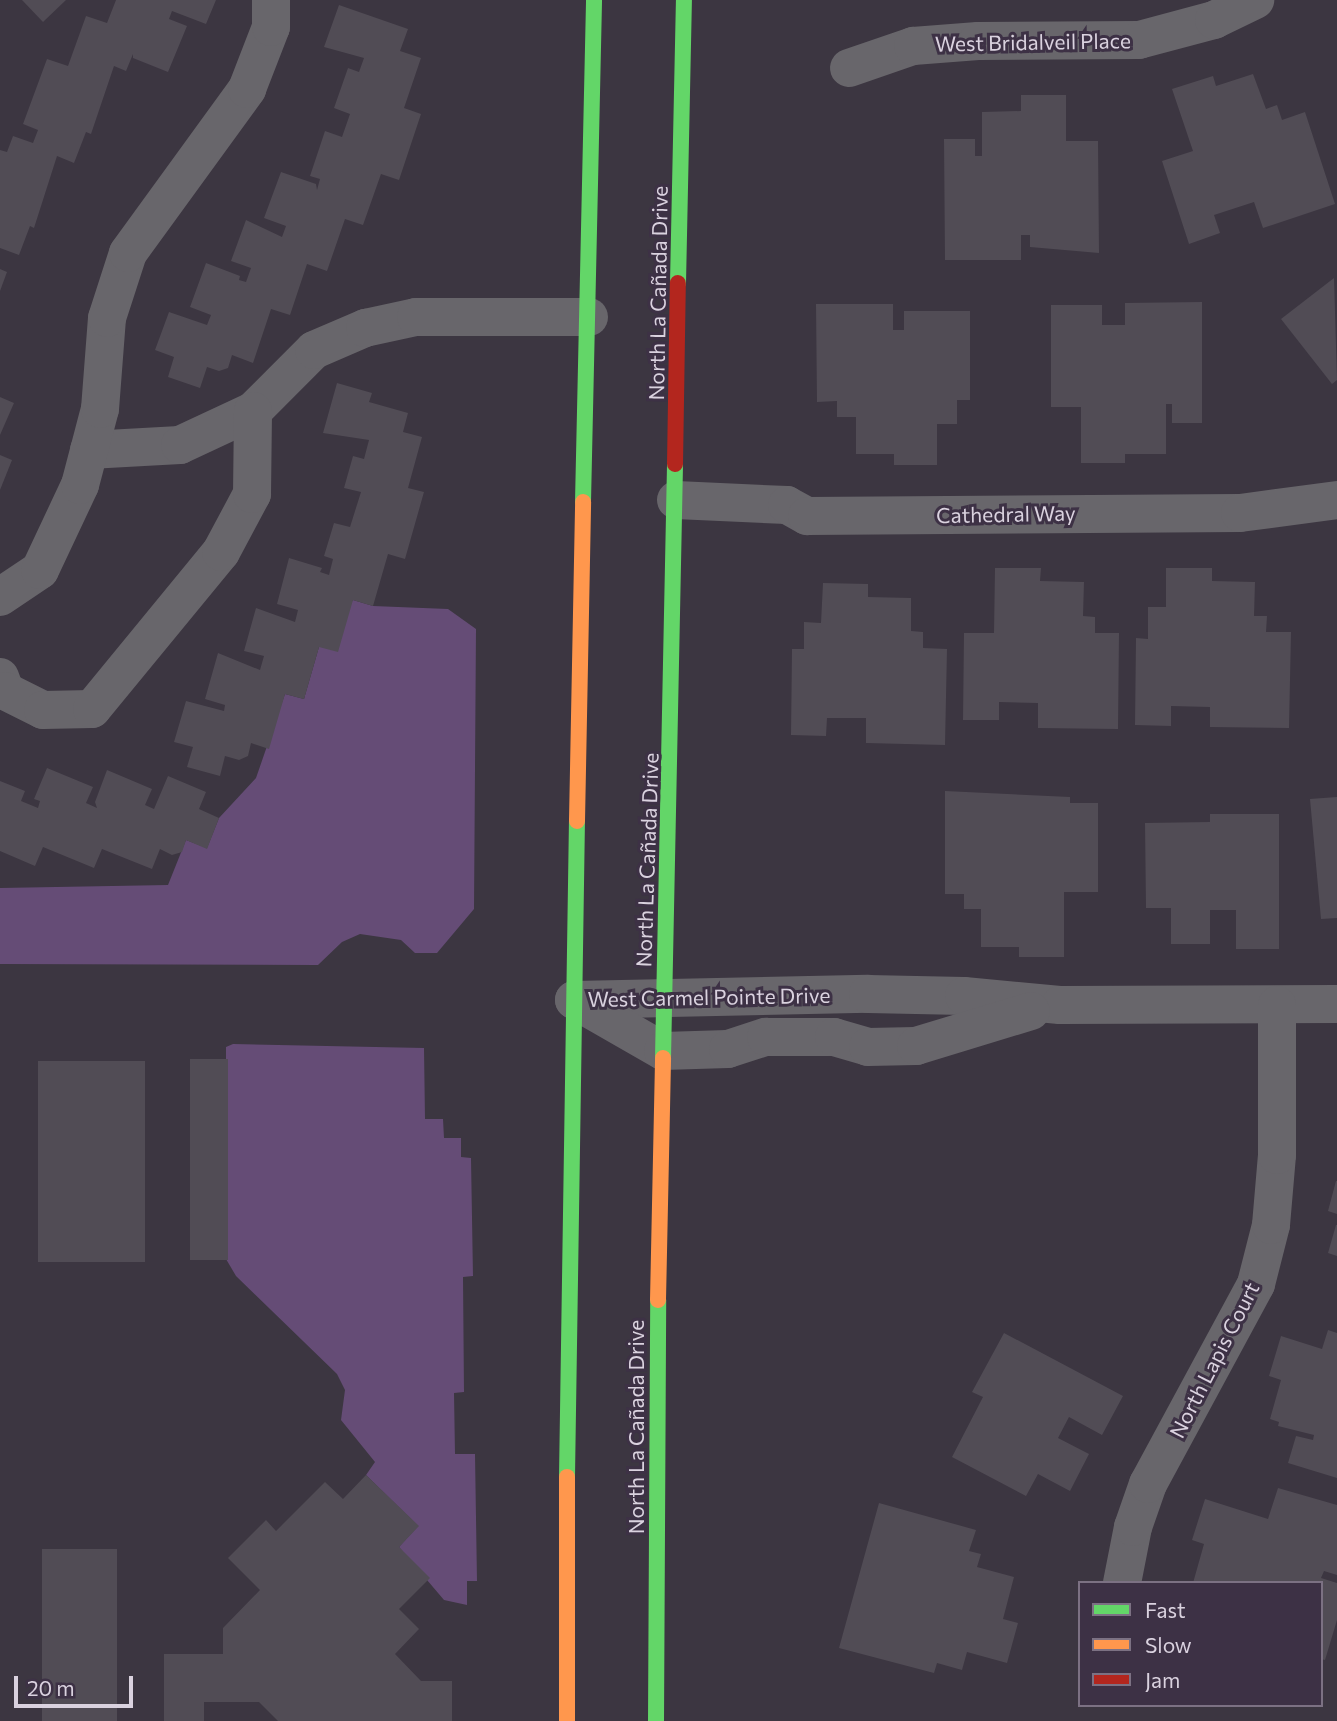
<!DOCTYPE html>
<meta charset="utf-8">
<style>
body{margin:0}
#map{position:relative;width:1337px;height:1721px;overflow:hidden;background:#3c3641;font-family:Commissioner,sans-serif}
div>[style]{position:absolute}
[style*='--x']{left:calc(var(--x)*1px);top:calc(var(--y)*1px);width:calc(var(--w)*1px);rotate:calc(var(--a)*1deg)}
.green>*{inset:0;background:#654c76}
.building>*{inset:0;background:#514c55;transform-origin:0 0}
.street>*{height:38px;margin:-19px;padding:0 19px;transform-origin:19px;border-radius:19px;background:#68666b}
.fast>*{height:16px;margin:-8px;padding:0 8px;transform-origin:8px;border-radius:8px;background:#63d668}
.slow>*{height:16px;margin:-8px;padding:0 8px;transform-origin:8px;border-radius:8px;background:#ff974d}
.jam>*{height:16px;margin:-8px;padding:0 8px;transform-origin:8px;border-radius:8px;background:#b3261e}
span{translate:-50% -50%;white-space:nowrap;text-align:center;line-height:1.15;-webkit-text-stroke:6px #3d3145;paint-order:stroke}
.street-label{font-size:21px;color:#dad2df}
.legend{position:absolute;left:1078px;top:1581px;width:245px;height:126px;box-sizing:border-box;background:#3d3145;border:2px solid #7c7183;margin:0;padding:9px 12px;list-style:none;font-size:21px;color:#dad2df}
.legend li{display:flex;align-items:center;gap:14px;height:35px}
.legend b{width:35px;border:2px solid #7c7183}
.scale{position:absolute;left:14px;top:1676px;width:119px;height:32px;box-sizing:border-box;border:4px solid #dad2df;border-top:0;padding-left:9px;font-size:21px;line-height:24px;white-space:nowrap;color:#dad2df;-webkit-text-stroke:5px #3d3145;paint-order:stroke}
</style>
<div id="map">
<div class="green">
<div style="clip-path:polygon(353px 600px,373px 606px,448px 609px,476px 629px,474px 909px,437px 953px,415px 953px,401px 940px,360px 934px,342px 942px,318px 965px,0 964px,0 888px,168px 885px,186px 840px,207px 848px,219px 818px,256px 778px,285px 694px,304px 699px,319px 647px)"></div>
<div style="clip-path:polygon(233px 1044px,424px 1048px,425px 1119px,443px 1119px,444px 1138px,461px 1138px,461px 1157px,471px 1158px,473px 1276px,463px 1277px,464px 1392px,454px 1393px,455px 1454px,475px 1454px,477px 1581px,467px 1581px,467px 1605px,444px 1600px,399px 1547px,418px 1526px,366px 1475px,375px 1462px,341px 1420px,345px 1390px,337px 1374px,236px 1276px,226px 1259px,226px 1047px)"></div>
</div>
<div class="building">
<div style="clip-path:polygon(22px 0,66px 0,43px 22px)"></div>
<div style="clip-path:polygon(116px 0,216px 0,206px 24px,172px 11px,169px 19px,187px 26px,168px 72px,133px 58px,133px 54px,126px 71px,114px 66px,91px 134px,86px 132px,74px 163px,57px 156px,34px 228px,30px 226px,19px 255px,0 248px,0 150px,7px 152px,13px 136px,33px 143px,38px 130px,23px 124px,47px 59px,68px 66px,86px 16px,107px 23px)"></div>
<div style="clip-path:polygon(339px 5px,408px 29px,400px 51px,421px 58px,404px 108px,421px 114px,399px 180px,381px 174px,363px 225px,345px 219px,327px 271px,307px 264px,290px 315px,271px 309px,253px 363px,232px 355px,228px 368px,219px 371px,207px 367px,200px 388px,168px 377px,174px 357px,155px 350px,169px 312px,207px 325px,211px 315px,190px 307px,206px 263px,240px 276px,239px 280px,246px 282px,251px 268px,231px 261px,246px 220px,282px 237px,286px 226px,264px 218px,281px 172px,316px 184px,317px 190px,320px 179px,310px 176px,325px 131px,342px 137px,350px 114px,334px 108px,348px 68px,359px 72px,364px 58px,324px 47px)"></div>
<div style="clip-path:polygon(1253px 74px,1266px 109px,1277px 105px,1282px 120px,1305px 112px,1335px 204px,1263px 228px,1254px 202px,1214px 215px,1220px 233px,1189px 244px,1162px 161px,1193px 151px,1172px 89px,1213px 76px,1216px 86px)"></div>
<div style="clip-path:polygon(1021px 95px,1066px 95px,1066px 141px,1098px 141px,1099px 253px,1030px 247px,1030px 235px,1021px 235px,1021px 260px,945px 260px,944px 139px,975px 139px,975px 156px,982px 156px,982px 112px,1021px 111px)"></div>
<div style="clip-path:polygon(0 269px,7px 272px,0 291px)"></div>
<div style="clip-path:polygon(1334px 278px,1337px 380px,1332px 384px,1281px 319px)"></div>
<div style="clip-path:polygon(1202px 302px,1202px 423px,1172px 423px,1172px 404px,1166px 404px,1166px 454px,1125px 454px,1125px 463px,1081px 463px,1081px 407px,1051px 407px,1051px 305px,1102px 305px,1102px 325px,1125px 325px,1125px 303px)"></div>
<div style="clip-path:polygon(816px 304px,893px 304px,893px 330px,904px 330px,904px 311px,970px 311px,970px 400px,957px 400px,957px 424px,937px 424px,937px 465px,894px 465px,894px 454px,856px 454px,856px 417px,837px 417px,837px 401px,817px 402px)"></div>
<div style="clip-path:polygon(337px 383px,372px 393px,369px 402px,408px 413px,403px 432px,422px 437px,408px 488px,424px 492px,405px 559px,388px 554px,373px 606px,353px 600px,338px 652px,319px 647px,304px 699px,285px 694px,269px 749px,251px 743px,248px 756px,239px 760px,225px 756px,220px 776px,187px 767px,193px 747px,174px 742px,186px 701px,224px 711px,225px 705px,205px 699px,218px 653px,260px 670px,264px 656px,244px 651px,256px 608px,295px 622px,298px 610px,277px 604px,289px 558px,322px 568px,320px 572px,329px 575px,333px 559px,324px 556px,334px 523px,350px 527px,361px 492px,344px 488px,353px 456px,364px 459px,369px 440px,323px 433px)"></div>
<div style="clip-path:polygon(0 397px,14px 403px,0 435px)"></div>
<div style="clip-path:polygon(0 455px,12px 460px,0 490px)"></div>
<div style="clip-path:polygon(995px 568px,1041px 568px,1040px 581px,1084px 582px,1083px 616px,1095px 617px,1095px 633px,1119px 633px,1118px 729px,1038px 728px,1038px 703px,999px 702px,999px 720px,963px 720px,964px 633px,994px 633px)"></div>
<div style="clip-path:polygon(1166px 568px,1212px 568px,1212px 581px,1255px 582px,1254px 616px,1267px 616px,1266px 632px,1291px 632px,1289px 728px,1210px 727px,1210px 707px,1171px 706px,1171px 726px,1135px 725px,1136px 638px,1148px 639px,1148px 607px,1166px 607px)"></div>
<div style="clip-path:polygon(823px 583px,868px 584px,868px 597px,911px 598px,911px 631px,923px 632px,923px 648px,947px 649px,945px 745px,866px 743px,866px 718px,827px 718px,826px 736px,791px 735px,792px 649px,804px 649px,804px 622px,821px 623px)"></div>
<div style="clip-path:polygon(47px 768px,93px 787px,86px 803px,97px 808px,95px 802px,107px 770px,152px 789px,145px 805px,154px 809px,168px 776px,206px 792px,199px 809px,219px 818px,207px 849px,186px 840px,182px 852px,172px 855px,160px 849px,152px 869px,102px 849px,94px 868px,43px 847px,35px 866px,0 851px,0 781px,25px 791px,21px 801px,38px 808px,40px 801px,34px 799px)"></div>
<div style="clip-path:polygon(945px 791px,1070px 797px,1070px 803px,1098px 803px,1098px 892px,1064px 892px,1064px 957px,1019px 957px,1019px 947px,981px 947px,981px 909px,964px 909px,964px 894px,945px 894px)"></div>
<div style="clip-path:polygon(1337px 797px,1337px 918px,1321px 919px,1310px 799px)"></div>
<div style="clip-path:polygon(1210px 814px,1279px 814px,1279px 949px,1236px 949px,1236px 910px,1210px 910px,1210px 944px,1171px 944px,1171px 908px,1146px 908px,1145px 823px,1210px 822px)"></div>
<div style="left:190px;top:1059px;width:38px;height:201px"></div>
<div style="left:38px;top:1061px;width:107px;height:201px"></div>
<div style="clip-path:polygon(1336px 1181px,1337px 1181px,1337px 1214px,1328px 1211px)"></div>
<div style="clip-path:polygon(1336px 1225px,1337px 1225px,1337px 1256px,1328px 1253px)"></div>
<div style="clip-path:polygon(1328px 1330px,1337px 1333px,1337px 1478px,1288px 1463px,1296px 1436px,1313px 1440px,1314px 1435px,1278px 1426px,1279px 1422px,1270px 1419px,1281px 1380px,1269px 1376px,1281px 1336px,1322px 1349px)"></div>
<div style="clip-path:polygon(1004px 1333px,1123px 1396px,1102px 1435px,1069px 1417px,1058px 1438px,1089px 1454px,1070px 1491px,1038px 1474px,1026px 1496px,952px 1457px,983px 1397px,972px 1392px)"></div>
<div style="clip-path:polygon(366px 1475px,419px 1526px,399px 1547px,430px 1578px,399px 1609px,419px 1629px,395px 1654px,421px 1681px,452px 1681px,452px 1721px,278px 1721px,259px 1702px,204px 1702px,204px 1721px,164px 1721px,164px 1654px,223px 1654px,223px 1628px,260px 1590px,228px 1558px,266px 1520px,276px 1531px,325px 1482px,343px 1499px)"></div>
<div style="clip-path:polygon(1278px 1488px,1337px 1505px,1337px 1575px,1324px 1571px,1321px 1578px,1337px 1583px,1337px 1620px,1325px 1660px,1321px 1659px,1321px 1583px,1193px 1583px,1204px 1544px,1192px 1540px,1205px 1499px,1268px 1519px)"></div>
<div style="clip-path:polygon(879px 1503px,976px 1530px,969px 1551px,981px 1554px,977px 1567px,1014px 1577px,1003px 1619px,1018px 1623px,1007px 1663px,967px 1652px,962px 1670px,937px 1663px,934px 1673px,839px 1648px)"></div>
<div style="left:42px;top:1549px;width:75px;height:172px"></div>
</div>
<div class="street">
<div style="--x:849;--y:68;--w:68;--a:-19"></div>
<div style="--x:913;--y:46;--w:65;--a:-4.4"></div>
<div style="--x:978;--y:41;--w:161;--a:-0.4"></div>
<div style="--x:1139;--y:40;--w:78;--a:-14.9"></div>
<div style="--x:1214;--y:20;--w:46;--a:-26"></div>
<div style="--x:89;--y:450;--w:91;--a:-3.1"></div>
<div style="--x:180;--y:445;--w:81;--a:-25"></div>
<div style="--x:253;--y:411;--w:86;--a:-45"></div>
<div style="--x:314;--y:350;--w:56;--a:-23.3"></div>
<div style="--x:365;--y:328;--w:52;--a:-12.2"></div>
<div style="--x:416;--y:317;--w:173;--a:0"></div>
<div style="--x:676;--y:500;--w:111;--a:2.6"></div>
<div style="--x:787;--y:505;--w:23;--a:29"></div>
<div style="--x:807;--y:516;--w:433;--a:-0.4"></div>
<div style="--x:1240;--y:513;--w:98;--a:-7.6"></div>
<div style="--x:0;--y:597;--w:48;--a:-34"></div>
<div style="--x:40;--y:570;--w:94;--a:-64.8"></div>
<div style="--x:80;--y:485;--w:79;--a:-75.3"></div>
<div style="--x:100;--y:409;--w:91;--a:-85.6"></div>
<div style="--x:107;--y:318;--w:68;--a:-72.1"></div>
<div style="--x:128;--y:253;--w:203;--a:-54"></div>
<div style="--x:247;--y:89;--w:66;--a:-68.8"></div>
<div style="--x:271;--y:27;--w:27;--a:-90"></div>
<div style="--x:0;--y:677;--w:15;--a:70"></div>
<div style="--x:5;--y:691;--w:42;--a:26.6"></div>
<div style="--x:43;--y:710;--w:49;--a:-1.2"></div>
<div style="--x:92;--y:709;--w:203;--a:-50.6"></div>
<div style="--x:221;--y:552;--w:66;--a:-61.9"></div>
<div style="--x:252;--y:494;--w:83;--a:-89.3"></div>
<div style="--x:574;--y:1000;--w:294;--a:-1.2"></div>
<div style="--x:868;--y:994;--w:96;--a:1.2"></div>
<div style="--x:964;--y:996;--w:96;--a:5.4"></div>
<div style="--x:1060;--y:1005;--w:277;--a:-0.2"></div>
<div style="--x:574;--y:1000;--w:103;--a:29.8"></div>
<div style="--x:663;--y:1051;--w:65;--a:-1.8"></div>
<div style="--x:728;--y:1049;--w:40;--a:-18"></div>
<div style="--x:766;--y:1037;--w:68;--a:0"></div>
<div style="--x:834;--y:1037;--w:35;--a:16"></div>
<div style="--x:868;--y:1047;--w:48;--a:-1.2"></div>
<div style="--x:916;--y:1046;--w:120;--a:-16.9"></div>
<div style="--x:1122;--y:1583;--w:57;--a:-78.9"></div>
<div style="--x:1133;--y:1527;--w:46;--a:-70.8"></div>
<div style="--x:1148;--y:1484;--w:227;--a:-61.6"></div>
<div style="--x:1256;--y:1284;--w:61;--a:-75.7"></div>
<div style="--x:1271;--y:1225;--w:70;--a:-85.1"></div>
<div style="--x:1277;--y:1155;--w:150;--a:-90"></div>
</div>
<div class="fast">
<div style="--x:678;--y:283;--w:283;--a:-88.8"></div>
<div style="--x:583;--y:502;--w:502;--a:-88.74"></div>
<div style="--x:663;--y:1058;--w:594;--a:-88.84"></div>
<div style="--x:567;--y:1477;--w:656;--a:-89.13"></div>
<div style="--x:656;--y:1721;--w:421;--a:-89.7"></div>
</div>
<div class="slow">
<div style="--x:577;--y:821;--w:319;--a:-88.9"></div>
<div style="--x:658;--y:1300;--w:242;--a:-88.8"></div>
<div style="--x:567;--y:1721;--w:244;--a:-90"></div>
</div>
<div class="jam">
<div style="--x:675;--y:464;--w:181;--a:-89.1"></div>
</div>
<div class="street-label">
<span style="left:1033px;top:42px;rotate:-1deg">West Bridalveil Place</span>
<span style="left:658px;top:293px;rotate:-89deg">North La Cañada Drive</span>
<span style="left:1006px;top:514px;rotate:-1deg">Cathedral Way</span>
<span style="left:647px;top:860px;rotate:-88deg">North La Cañada Drive</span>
<span style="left:709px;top:997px;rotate:-1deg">West Carmel Pointe Drive</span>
<span style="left:1214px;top:1360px;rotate:-63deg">North Lapis Court</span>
<span style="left:636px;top:1427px;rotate:-90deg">North La Cañada Drive</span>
</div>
<ul class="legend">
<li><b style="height:9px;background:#63d668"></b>Fast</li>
<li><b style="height:9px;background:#ff974d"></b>Slow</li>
<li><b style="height:9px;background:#b3261e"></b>Jam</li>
</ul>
<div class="scale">20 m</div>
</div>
